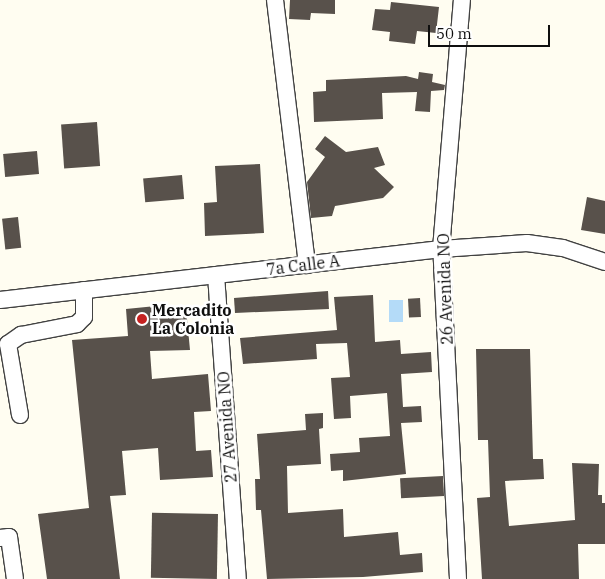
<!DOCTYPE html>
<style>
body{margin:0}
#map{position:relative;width:605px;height:579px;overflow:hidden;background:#fffdf1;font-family:"IBM Plex Serif",serif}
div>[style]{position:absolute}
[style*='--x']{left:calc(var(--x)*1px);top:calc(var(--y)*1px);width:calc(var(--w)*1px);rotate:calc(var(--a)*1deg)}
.water>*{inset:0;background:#b4dbf8;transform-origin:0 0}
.building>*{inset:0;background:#58514b;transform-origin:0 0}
.roads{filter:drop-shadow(1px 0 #424242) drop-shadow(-1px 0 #424242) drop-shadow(0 1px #424242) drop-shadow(0 -1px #424242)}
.minor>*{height:16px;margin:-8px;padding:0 8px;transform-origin:8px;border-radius:8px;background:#fff}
.dots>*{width:14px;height:14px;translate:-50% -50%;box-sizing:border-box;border:2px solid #fff;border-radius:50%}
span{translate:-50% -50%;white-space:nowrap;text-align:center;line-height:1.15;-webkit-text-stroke:5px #fff;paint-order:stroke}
.street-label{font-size:16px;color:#0f0f0f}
.poi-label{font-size:16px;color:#0f0f0f;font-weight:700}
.left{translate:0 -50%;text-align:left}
.scale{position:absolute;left:428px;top:25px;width:122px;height:22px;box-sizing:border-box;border:2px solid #0f0f0f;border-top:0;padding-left:6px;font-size:15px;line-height:18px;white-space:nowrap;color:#0f0f0f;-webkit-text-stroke:4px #fff;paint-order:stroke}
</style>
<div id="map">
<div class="water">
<div style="left:389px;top:300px;width:14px;height:22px"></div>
</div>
<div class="building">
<div style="clip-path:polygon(290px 0,335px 0,335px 14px,311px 13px,310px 20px,289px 19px)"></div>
<div style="clip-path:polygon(391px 2px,439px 7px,436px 33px,417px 31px,415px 44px,389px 41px,390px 32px,372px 30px,375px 9px,390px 10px)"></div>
<div style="clip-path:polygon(419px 72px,433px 74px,432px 82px,445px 85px,444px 90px,431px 91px,430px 112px,415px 111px,417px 92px,382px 93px,383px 119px,314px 122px,313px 92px,326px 91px,326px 80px,406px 76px,418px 79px)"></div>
<div style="left:97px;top:122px;width:44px;height:36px;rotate:86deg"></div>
<div style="clip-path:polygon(325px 136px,346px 152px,378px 147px,385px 165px,374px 168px,394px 187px,383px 198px,335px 206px,332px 216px,311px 218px,307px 182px,325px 157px,315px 149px)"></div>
<div style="left:37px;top:151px;width:23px;height:34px;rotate:85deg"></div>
<div style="clip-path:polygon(260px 164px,264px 233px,205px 236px,204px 203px,217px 202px,215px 166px)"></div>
<div style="left:182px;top:175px;width:24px;height:39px;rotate:85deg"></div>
<div style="clip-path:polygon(587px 197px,605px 201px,605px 234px,581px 230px)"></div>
<div style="left:18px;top:217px;width:31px;height:16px;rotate:84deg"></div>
<div style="clip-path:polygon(328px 291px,329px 309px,235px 313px,234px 298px)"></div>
<div style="clip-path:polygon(373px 295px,375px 342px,400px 340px,401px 354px,431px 352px,432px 372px,401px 374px,403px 407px,421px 406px,422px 422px,401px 423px,406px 474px,343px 481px,343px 470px,331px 471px,330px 454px,360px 452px,359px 438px,390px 436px,387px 393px,350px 396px,351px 418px,334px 419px,331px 378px,350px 377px,347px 343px,316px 344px,317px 359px,243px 364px,240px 338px,337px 330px,334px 297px)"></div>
<div style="left:420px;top:298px;width:19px;height:12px;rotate:87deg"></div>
<div style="clip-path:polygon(156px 306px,156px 310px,186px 308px,190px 350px,150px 351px,152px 379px,208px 374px,211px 411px,194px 412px,196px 451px,211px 450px,213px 477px,160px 480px,158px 448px,122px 451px,126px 495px,110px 496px,120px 579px,47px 579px,38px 514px,89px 508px,72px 340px,128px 336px,126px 309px)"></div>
<div style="clip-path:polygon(476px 349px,530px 349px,533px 459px,543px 459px,544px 479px,505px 481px,509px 526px,575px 520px,572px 463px,599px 464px,598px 495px,602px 495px,602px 503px,605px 503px,605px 544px,578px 544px,579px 579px,482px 579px,477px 498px,490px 497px,488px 440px,478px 440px)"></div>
<div style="clip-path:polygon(323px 413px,323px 428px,319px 429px,321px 464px,287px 466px,288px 513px,343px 509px,344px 537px,398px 532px,400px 555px,422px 553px,423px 572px,363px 577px,267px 579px,261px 510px,256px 510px,255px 479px,260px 479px,257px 434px,306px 430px,305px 414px)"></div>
<div style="left:443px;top:476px;width:20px;height:43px;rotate:87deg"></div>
<div style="left:218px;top:514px;width:65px;height:66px;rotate:91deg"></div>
</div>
<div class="roads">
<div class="minor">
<div style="--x:275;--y:0;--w:267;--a:83.1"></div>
<div style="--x:216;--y:275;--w:305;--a:85.9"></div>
<div style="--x:0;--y:300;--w:444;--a:-6.6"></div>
<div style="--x:441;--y:249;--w:86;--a:-4"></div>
<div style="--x:527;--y:243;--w:36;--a:8"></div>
<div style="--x:563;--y:248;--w:44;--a:18.4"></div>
<div style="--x:20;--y:415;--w:72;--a:-99.6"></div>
<div style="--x:8;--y:344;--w:16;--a:-35"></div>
<div style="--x:21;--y:335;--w:57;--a:-11.1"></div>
<div style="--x:77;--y:324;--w:10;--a:-45"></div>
<div style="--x:84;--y:317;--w:27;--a:-90"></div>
<div style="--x:0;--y:538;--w:9;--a:-6"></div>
<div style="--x:9;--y:537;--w:42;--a:81.9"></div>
<div style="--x:458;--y:579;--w:330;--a:-92.9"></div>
<div style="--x:441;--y:249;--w:250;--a:-85.2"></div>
</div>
</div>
<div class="dots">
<div style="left:142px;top:319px;background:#c52221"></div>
</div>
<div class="street-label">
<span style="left:303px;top:265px;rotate:-7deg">7a Calle A</span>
<span style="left:445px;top:289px;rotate:-92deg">26 Avenida NO</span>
<span style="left:227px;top:427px;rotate:-94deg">27 Avenida NO</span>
</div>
<div class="poi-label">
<span class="left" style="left:152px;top:319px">Mercadito<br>La Colonia</span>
</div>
<div class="scale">50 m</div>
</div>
